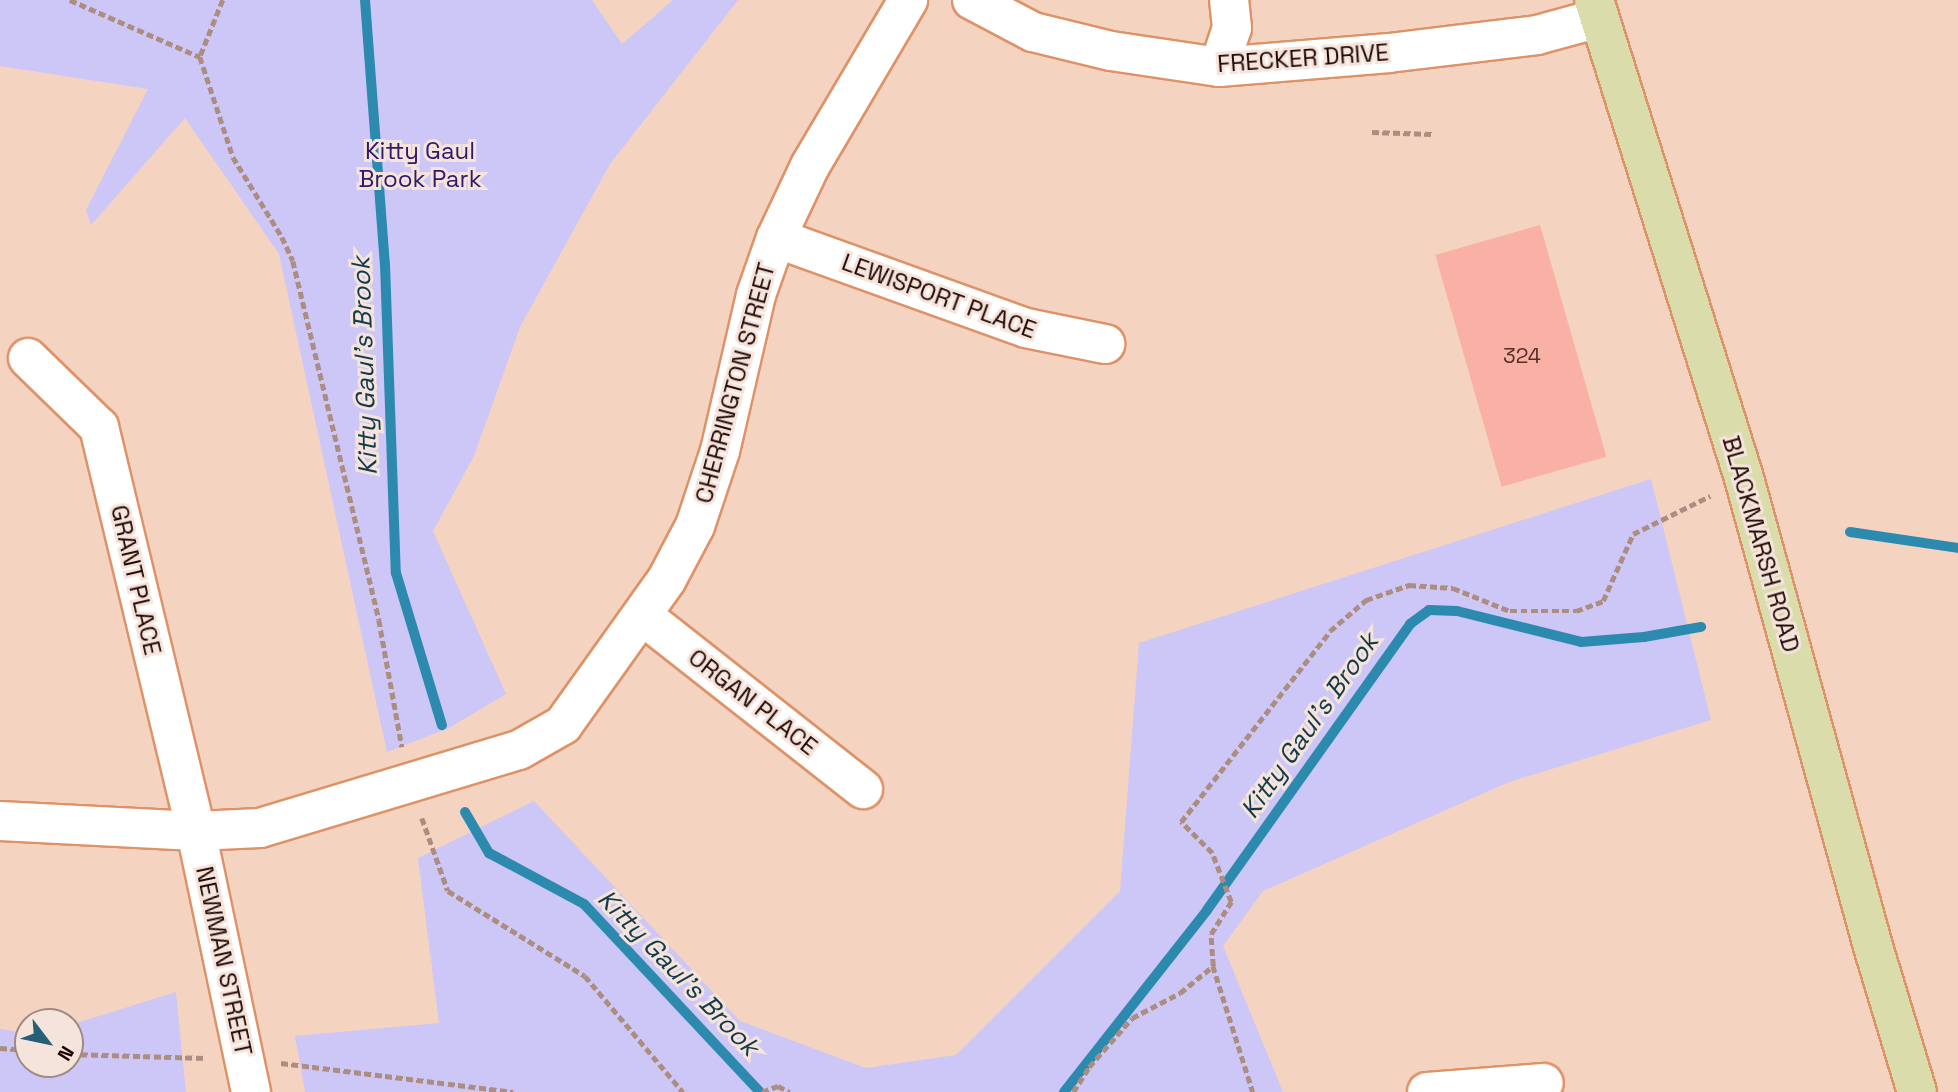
<!DOCTYPE html>
<style>
body{margin:0}
#map{position:relative;width:1958px;height:1092px;overflow:hidden;background:#f4d3c1;font-family:"Space Grotesk",sans-serif}
div>[style]{position:absolute}
[style*='--x']{left:calc(var(--x)*1px);top:calc(var(--y)*1px);width:calc(var(--w)*1px);rotate:calc(var(--a)*1deg)}
.green>*{inset:0;background:#ccc7f6}
.stream>*{height:10px;margin:-5px;padding:0 5px;transform-origin:5px;border-radius:5px;background:#2d8aaf}
.building>*{inset:0;background:#f9b1a5;transform-origin:0 0}
.path>*{height:4.5px;margin-top:-2.25px;transform-origin:0;background:repeating-linear-gradient(90deg,#ac8d80 0 7px,transparent 0 10.5px)}
.roads{filter:drop-shadow(2px 0 #de9267) drop-shadow(-2px 0 #de9267) drop-shadow(0 2px #de9267) drop-shadow(0 -2px #de9267)}
.minor>*{height:38px;margin:-19px;padding:0 19px;transform-origin:19px;border-radius:19px;background:#fff}
.major>*{height:38px;margin:-19px;padding:0 19px;transform-origin:19px;border-radius:19px;background:#dadcac}
span{translate:-50% -50%;white-space:nowrap;text-align:center;line-height:1.15;-webkit-text-stroke:6px #f5e4db;paint-order:stroke}
.number-label{font-size:21px;color:#542f29}
.number-label span{-webkit-text-stroke-width:0}
.street-label{font-size:24px;color:#1d0400}
.park-label{font-size:24px;color:#31196b}
.water-label{font-size:26px;color:#123a4b;font-style:italic}
.north{position:absolute;left:14px;top:1008px;width:70px;height:70px;box-sizing:border-box;background:#f5e4db;border:2px solid #9f8a83;border-radius:50%;rotate:122deg;font-size:19px;font-weight:700;line-height:28px;text-align:center;color:#1d0400}
.north::after{content:'';display:block;margin:auto;width:24px;height:32px;background:#255f78;clip-path:polygon(50% 0,100% 100%,50% 72%,0 100%)}
</style>
<div id="map">
<div class="green">
<div style="clip-path:polygon(0 0,592px 0,622px 44px,673px 0,738px 0,610px 164px,520px 327px,474px 456px,433px 531px,506px 694px,449px 728px,387px 752px,279px 254px,185px 118px,91px 225px,86px 210px,148px 89px,0 66px)"></div>
<div style="clip-path:polygon(1651px 479px,1711px 720px,1509px 782px,1263px 891px,1223px 946px,1283px 1092px,305px 1092px,295px 1036px,439px 1023px,418px 858px,534px 801px,740px 1021px,866px 1068px,956px 1055px,1120px 891px,1139px 643px)"></div>
<div style="clip-path:polygon(176px 992px,186px 1092px,0 1092px,0 1029px,28px 1033px,28px 1064px,70px 1064px,70px 1025px)"></div>
</div>
<div class="stream">
<div style="--x:365;--y:0;--w:265;--a:85.7"></div>
<div style="--x:385;--y:264;--w:309;--a:88"></div>
<div style="--x:396;--y:573;--w:159;--a:73.2"></div>
<div style="--x:1850;--y:532;--w:109;--a:8.4"></div>
<div style="--x:465;--y:812;--w:48;--a:59.7"></div>
<div style="--x:489;--y:853;--w:108;--a:28.2"></div>
<div style="--x:584;--y:904;--w:258;--a:46.9"></div>
<div style="--x:1064;--y:1092;--w:231;--a:-51.8"></div>
<div style="--x:1207;--y:910;--w:351;--a:-54.6"></div>
<div style="--x:1410;--y:624;--w:24;--a:-36"></div>
<div style="--x:1429;--y:610;--w:28;--a:2"></div>
<div style="--x:1457;--y:611;--w:128;--a:14"></div>
<div style="--x:1581;--y:642;--w:63;--a:-4.5"></div>
<div style="--x:1644;--y:637;--w:58;--a:-10"></div>
</div>
<div class="building">
<div style="left:1540px;top:225px;width:241px;height:109px;rotate:74deg"></div>
</div>
<div class="path">
<div style="--x:70;--y:0;--w:142;--a:23.7"></div>
<div style="--x:223;--y:0;--w:61;--a:112"></div>
<div style="--x:200;--y:57;--w:105;--a:71.7"></div>
<div style="--x:233;--y:157;--w:94;--a:58.5"></div>
<div style="--x:282;--y:237;--w:26;--a:65"></div>
<div style="--x:293;--y:261;--w:369;--a:76.5"></div>
<div style="--x:379;--y:620;--w:129;--a:79.7"></div>
<div style="--x:1372;--y:132;--w:60;--a:1.9"></div>
<div style="--x:422;--y:818;--w:77;--a:70.4"></div>
<div style="--x:448;--y:891;--w:161;--a:31.8"></div>
<div style="--x:585;--y:976;--w:152;--a:49.8"></div>
<div style="--x:1213;--y:966;--w:132;--a:72.4"></div>
<div style="--x:0;--y:1048;--w:28;--a:4"></div>
<div style="--x:70;--y:1054;--w:135;--a:1.7"></div>
<div style="--x:281;--y:1063;--w:234;--a:7.1"></div>
<div style="--x:762;--y:1092;--w:17;--a:-21"></div>
<div style="--x:778;--y:1086;--w:13;--a:27"></div>
<div style="--x:1073;--y:1092;--w:30;--a:-57"></div>
<div style="--x:1089;--y:1067;--w:65;--a:-48.7"></div>
<div style="--x:1132;--y:1018;--w:54;--a:-27.5"></div>
<div style="--x:1180;--y:993;--w:43;--a:-39.3"></div>
<div style="--x:1213;--y:966;--w:32;--a:-94"></div>
<div style="--x:1211;--y:934;--w:38;--a:-58"></div>
<div style="--x:1231;--y:902;--w:53;--a:-111.2"></div>
<div style="--x:1212;--y:853;--w:44;--a:-135"></div>
<div style="--x:1181;--y:822;--w:242;--a:-52"></div>
<div style="--x:1330;--y:631;--w:48;--a:-40.7"></div>
<div style="--x:1366;--y:600;--w:46;--a:-19.2"></div>
<div style="--x:1409;--y:585;--w:44;--a:3.9"></div>
<div style="--x:1453;--y:588;--w:61;--a:22"></div>
<div style="--x:1510;--y:611;--w:66;--a:0"></div>
<div style="--x:1576;--y:611;--w:29;--a:-20"></div>
<div style="--x:1603;--y:601;--w:73;--a:-65.9"></div>
<div style="--x:1633;--y:534;--w:86;--a:-26.3"></div>
</div>
<div class="roads">
<div class="minor">
<div style="--x:972;--y:0;--w:69;--a:27.7"></div>
<div style="--x:1033;--y:32;--w:80;--a:13.7"></div>
<div style="--x:1111;--y:51;--w:109;--a:8.4"></div>
<div style="--x:1219;--y:67;--w:171;--a:-4.7"></div>
<div style="--x:1389;--y:53;--w:149;--a:-6.9"></div>
<div style="--x:1537;--y:35;--w:64;--a:-15.3"></div>
<div style="--x:1219;--y:67;--w:41;--a:-71.6"></div>
<div style="--x:1232;--y:28;--w:28;--a:-96"></div>
<div style="--x:776;--y:238;--w:266;--a:19.8"></div>
<div style="--x:1026;--y:328;--w:81;--a:11.4"></div>
<div style="--x:28;--y:358;--w:99;--a:44.2"></div>
<div style="--x:99;--y:427;--w:415;--a:76.5"></div>
<div style="--x:196;--y:831;--w:267;--a:78.1"></div>
<div style="--x:643;--y:616;--w:280;--a:38.2"></div>
<div style="--x:0;--y:821;--w:196;--a:2.9"></div>
<div style="--x:196;--y:831;--w:64;--a:-2.7"></div>
<div style="--x:260;--y:828;--w:270;--a:-16.8"></div>
<div style="--x:519;--y:750;--w:51;--a:-29.6"></div>
<div style="--x:563;--y:725;--w:179;--a:-54.5"></div>
<div style="--x:667;--y:579;--w:60;--a:-62.2"></div>
<div style="--x:695;--y:526;--w:79;--a:-71.6"></div>
<div style="--x:720;--y:451;--w:160;--a:-77"></div>
<div style="--x:756;--y:295;--w:60;--a:-70.7"></div>
<div style="--x:776;--y:238;--w:80;--a:-64.7"></div>
<div style="--x:810;--y:166;--w:193;--a:-59.4"></div>
<div style="--x:1427;--y:1092;--w:117;--a:-4.4"></div>
</div>
<div class="major">
<div style="--x:1594;--y:0;--w:501;--a:72.58"></div>
<div style="--x:1744;--y:478;--w:493;--a:74.6"></div>
<div style="--x:1875;--y:953;--w:145;--a:73.2"></div>
</div>
</div>
<div class="number-label">
<span style="left:1522px;top:356px">324</span>
</div>
<div class="street-label">
<span style="left:1303px;top:58px;rotate:-4deg">FRECKER DRIVE</span>
<span style="left:939px;top:296px;rotate:20deg">LEWISPORT PLACE</span>
<span style="left:735px;top:383px;rotate:-75deg">CHERRINGTON STREET</span>
<span style="left:1761px;top:544px;rotate:74deg">BLACKMARSH ROAD</span>
<span style="left:136px;top:580px;rotate:77deg">GRANT PLACE</span>
<span style="left:753px;top:702px;rotate:38deg">ORGAN PLACE</span>
<span style="left:224px;top:961px;rotate:78deg">NEWMAN STREET</span>
</div>
<div class="park-label">
<span style="left:420px;top:165px">Kitty Gaul<br>Brook Park</span>
</div>
<div class="water-label">
<span style="left:365px;top:366px;rotate:-92deg">Kitty Gaul's Brook</span>
<span style="left:1310px;top:726px;rotate:-55deg">Kitty Gaul's Brook</span>
<span style="left:678px;top:973px;rotate:46deg">Kitty Gaul's Brook</span>
</div>
<div class="north">N</div>
</div>
